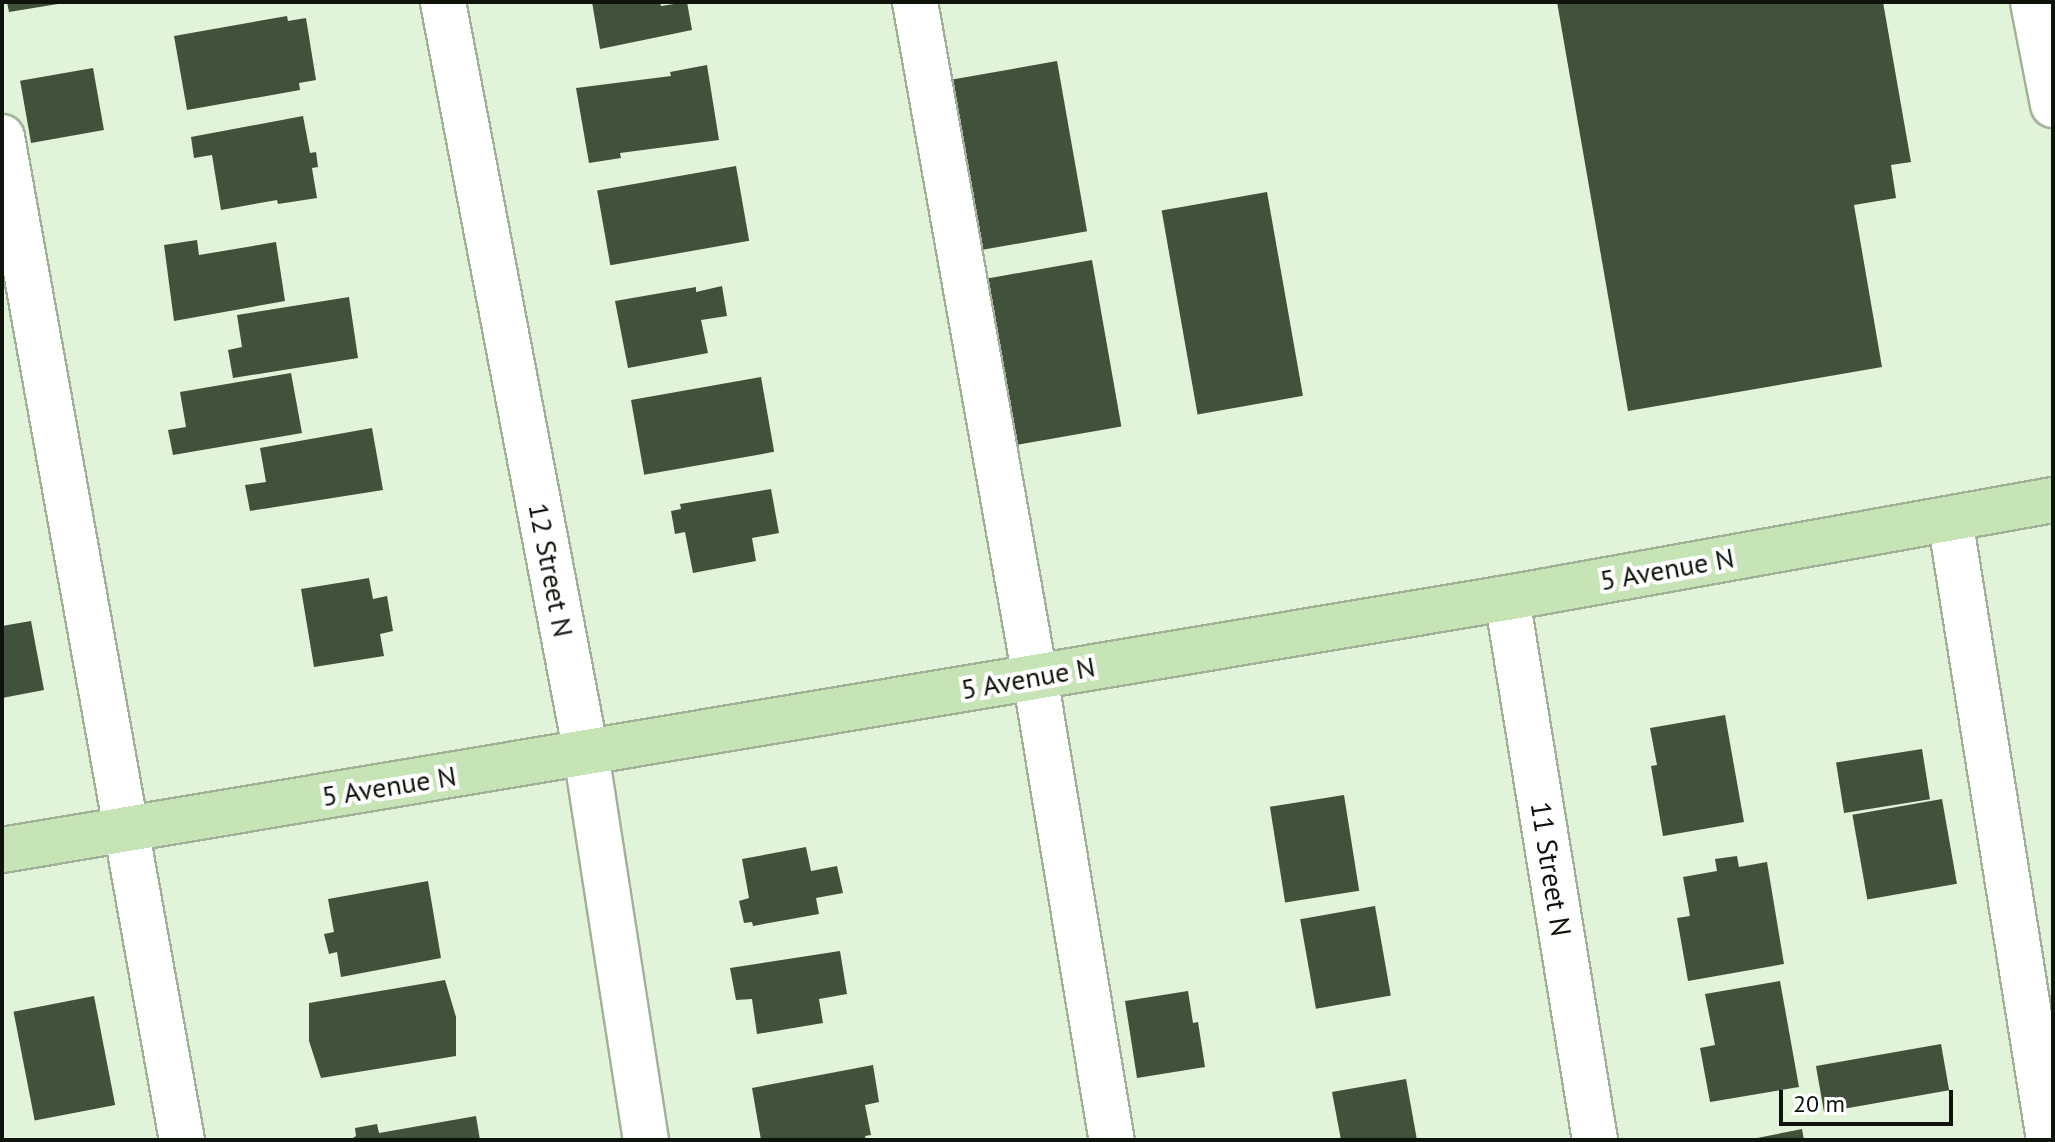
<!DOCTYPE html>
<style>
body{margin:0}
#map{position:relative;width:2055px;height:1142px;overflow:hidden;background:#e1f3d9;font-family:"PT Sans",sans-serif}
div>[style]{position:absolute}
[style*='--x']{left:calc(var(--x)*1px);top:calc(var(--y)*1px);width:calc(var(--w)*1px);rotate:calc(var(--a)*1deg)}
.building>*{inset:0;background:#42513b;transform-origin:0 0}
.roads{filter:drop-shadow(2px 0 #a0b198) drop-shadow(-2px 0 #a0b198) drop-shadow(0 2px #a0b198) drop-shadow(0 -2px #a0b198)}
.minor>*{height:44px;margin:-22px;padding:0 22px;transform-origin:22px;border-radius:22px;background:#fff}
.major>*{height:44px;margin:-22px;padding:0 22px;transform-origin:22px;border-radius:22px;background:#c6e4b6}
span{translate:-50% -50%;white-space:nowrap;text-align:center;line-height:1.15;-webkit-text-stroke:8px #fff;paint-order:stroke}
.street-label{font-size:28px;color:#0e140b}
.frame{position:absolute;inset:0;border:4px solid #0e140b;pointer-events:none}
.scale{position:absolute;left:1779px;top:1090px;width:174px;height:36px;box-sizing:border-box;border:4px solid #0e140b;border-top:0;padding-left:10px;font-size:24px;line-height:28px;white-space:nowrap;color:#0e140b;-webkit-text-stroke:6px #fff;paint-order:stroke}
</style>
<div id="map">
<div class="building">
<div style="clip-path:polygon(7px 2px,58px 2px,58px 4px,9px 12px)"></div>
<div style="clip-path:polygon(592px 2px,660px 2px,661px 6px,687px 2px,692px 30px,600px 49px)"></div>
<div style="clip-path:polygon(1557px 2px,1883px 2px,1911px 162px,1891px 165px,1896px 198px,1854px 205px,1882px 367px,1628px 411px)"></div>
<div style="clip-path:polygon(287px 16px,288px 21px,306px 18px,316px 80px,299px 83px,300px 90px,187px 110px,174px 36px)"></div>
<div style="left:1057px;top:61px;width:173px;height:109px;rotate:80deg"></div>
<div style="clip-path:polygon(707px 65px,719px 140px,620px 153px,621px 158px,589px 163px,576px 88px,671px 76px,670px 72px)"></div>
<div style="left:93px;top:68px;width:63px;height:74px;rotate:80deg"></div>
<div style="clip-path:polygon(303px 116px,310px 153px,316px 152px,318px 167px,312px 168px,317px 198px,278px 204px,277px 200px,221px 210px,212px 155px,194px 158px,191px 137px)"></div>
<div style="left:736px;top:166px;width:76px;height:141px;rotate:80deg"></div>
<div style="left:1267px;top:192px;width:207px;height:107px;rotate:80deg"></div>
<div style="clip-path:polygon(197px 240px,199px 255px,276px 242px,285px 301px,174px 321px,164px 245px)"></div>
<div style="left:1092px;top:260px;width:169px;height:109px;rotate:80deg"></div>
<div style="clip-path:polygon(722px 286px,727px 316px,701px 320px,708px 353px,628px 368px,615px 301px,696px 287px,696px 292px)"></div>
<div style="clip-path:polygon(349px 297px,358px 358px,233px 378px,228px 350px,242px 347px,237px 315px)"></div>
<div style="clip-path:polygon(291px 373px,302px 433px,173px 455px,168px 430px,186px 427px,180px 392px)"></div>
<div style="left:761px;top:377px;width:76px;height:132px;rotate:80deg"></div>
<div style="clip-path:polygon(372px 428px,383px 490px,250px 511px,245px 485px,266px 482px,260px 448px)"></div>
<div style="clip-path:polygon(771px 489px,779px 533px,752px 538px,756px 561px,693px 573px,685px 532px,675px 534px,671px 511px,681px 509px,680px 504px)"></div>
<div style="clip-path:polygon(369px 578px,373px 599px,387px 596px,393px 631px,380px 634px,384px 656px,314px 667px,301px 589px)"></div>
<div style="clip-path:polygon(31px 621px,44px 690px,2px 698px,2px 626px)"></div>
<div style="clip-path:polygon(1725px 715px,1744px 822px,1663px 836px,1651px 766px,1657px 765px,1650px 728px)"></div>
<div style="left:1922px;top:749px;width:51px;height:87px;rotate:81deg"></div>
<div style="left:1344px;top:795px;width:97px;height:75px;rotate:81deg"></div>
<div style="left:1942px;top:799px;width:86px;height:91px;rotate:80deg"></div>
<div style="clip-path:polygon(806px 847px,811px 871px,837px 866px,843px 893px,816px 898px,819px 914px,753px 926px,752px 922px,744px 923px,739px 901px,749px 898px,742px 859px)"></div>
<div style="clip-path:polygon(1737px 856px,1739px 867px,1767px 862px,1784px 964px,1688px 981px,1677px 918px,1690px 916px,1683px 877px,1717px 871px,1715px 859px)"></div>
<div style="clip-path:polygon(428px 881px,441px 958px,341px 977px,337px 952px,329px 954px,324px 934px,334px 932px,328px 899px)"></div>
<div style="left:1375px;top:906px;width:91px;height:76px;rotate:80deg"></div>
<div style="clip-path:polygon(840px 951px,847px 994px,819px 999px,823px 1023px,757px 1034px,752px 999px,736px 1000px,730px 968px)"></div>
<div style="clip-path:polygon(445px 980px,456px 1017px,456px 1056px,321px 1078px,309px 1041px,309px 1003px)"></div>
<div style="clip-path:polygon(1780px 981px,1799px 1087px,1710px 1102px,1700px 1048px,1715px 1045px,1705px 994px)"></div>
<div style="clip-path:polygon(1188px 991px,1193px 1023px,1198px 1022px,1205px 1067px,1137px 1078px,1125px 1001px)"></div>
<div style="left:94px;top:996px;width:111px;height:82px;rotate:79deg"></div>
<div style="left:1941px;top:1044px;width:47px;height:127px;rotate:80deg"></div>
<div style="clip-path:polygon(873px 1065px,879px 1102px,865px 1105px,871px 1135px,865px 1136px,866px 1140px,761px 1140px,752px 1088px)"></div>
<div style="clip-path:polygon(1406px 1079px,1417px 1140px,1341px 1140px,1332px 1092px)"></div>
<div style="clip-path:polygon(476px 1116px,480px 1140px,350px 1140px,356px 1136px,355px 1128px,377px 1124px,379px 1133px)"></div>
<div style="clip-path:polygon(1802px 1129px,1804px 1140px,1752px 1140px,1752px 1139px)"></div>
</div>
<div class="roads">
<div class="minor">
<div style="--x:443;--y:2;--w:764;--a:79.22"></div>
<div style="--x:586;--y:753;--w:392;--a:81.2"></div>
<div style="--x:915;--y:2;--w:686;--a:79.92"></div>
<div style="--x:1035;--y:677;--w:469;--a:80.6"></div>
<div style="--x:2033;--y:2;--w:105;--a:79"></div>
<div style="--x:2;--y:137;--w:1019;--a:79.83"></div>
<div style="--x:1950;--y:519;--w:629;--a:80.94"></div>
<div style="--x:1507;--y:598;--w:549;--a:80.78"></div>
</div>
<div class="major">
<div style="--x:2;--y:850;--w:1526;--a:-9.51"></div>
<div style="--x:1507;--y:598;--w:555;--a:-10.18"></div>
</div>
</div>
<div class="street-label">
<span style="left:1667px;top:569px;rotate:-10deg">5 Avenue N</span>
<span style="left:551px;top:570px;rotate:79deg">12 Street N</span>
<span style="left:1028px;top:678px;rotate:-10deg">5 Avenue N</span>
<span style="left:389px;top:786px;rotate:-9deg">5 Avenue N</span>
<span style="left:1551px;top:869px;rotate:81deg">11 Street N</span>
</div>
<div class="frame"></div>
<div class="scale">20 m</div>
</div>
